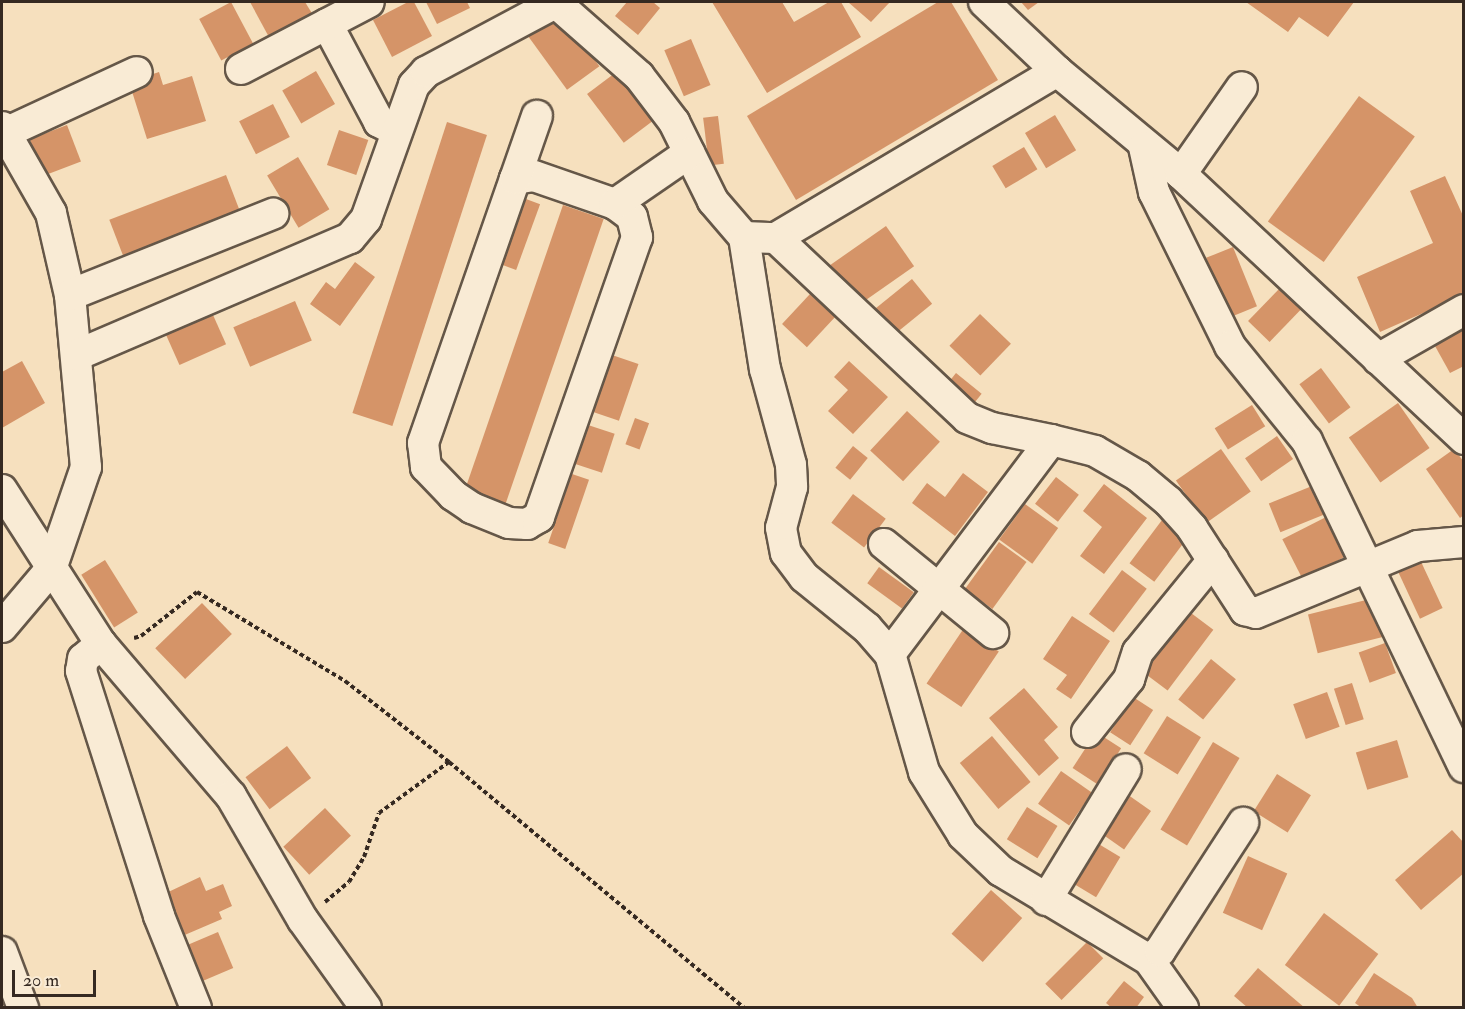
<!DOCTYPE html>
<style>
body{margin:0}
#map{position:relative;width:1465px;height:1009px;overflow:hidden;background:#f6e0be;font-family:"IM FELL Double Pica",serif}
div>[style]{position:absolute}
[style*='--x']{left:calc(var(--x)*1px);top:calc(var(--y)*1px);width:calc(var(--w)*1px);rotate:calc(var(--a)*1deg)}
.building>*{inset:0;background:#d59468;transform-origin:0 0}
.path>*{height:4px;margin-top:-2px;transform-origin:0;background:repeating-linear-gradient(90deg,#352921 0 4.5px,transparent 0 7.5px)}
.roads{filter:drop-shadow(2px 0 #655748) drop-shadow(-2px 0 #655748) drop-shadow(0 2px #655748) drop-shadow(0 -2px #655748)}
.minor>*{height:30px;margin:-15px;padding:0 15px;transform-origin:15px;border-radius:15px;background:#f9ebd5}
span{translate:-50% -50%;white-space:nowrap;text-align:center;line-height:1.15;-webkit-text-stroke:5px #f9ebd5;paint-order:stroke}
.frame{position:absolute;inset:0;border:3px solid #352921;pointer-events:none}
.scale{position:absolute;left:12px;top:970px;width:84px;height:27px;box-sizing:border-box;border:3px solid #352921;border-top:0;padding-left:8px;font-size:18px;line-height:21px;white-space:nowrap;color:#352921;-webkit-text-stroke:4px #f9ebd5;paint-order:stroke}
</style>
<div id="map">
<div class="building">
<div style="left:231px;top:2px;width:47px;height:36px;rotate:62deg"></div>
<div style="clip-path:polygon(250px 2px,305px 2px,313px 15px,270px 39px)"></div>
<div style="clip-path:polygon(408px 2px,414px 2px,432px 36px,392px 57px,373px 20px)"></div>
<div style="clip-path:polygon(426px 2px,467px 2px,470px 8px,437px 24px)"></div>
<div style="clip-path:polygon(627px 2px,653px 2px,660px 8px,638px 35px,615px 16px)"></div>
<div style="clip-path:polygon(712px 2px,782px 2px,794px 22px,829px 2px,841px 2px,861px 37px,767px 93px)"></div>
<div style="clip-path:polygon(848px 2px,890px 2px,871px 22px)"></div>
<div style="clip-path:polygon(938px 2px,951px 2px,998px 80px,796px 200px,747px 116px)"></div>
<div style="clip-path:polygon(1021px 2px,1039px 2px,1028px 10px)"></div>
<div style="clip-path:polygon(1246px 2px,1354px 2px,1328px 37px,1299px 17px,1288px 32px)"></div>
<div style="left:560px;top:12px;width:67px;height:40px;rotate:54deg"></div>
<div style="left:691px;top:39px;width:50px;height:29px;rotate:67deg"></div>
<div style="left:619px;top:70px;width:61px;height:40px;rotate:53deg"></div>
<div style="left:316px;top:71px;width:38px;height:39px;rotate:60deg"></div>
<div style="clip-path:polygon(159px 72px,163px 85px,192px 76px,206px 121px,147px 139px,129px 82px)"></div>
<div style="left:1359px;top:96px;width:69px;height:155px;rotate:36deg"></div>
<div style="left:273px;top:104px;width:37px;height:38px;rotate:63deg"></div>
<div style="left:1055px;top:115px;width:41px;height:35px;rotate:59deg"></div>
<div style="left:718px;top:116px;width:48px;height:15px;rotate:83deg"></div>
<div style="left:447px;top:122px;width:42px;height:306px;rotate:18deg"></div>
<div style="left:67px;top:125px;width:39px;height:40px;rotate:69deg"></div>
<div style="left:339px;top:130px;width:31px;height:37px;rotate:19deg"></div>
<div style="left:1024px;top:147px;width:26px;height:37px;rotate:59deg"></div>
<div style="left:298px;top:157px;width:61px;height:36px;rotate:59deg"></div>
<div style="left:226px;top:175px;width:44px;height:125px;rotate:69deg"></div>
<div style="clip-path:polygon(1445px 176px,1464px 218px,1464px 295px,1380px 332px,1357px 277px,1433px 243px,1410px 191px)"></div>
<div style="left:526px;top:199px;width:15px;height:70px;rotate:20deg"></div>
<div style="left:563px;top:205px;width:43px;height:309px;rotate:19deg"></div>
<div style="left:886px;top:226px;width:49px;height:68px;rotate:55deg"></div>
<div style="left:1233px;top:247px;width:64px;height:29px;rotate:68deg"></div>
<div style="clip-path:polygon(355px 262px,375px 277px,340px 326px,310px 304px,326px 282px,335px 289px)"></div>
<div style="left:912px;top:279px;width:32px;height:47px;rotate:51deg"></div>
<div style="left:1280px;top:288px;width:30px;height:46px;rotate:44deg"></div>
<div style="left:810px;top:294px;width:34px;height:41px;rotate:43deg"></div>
<div style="left:295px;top:301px;width:43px;height:67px;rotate:67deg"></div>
<div style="left:209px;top:306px;width:42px;height:51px;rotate:66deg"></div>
<div style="left:980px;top:314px;width:43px;height:44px;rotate:44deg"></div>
<div style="clip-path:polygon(1464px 318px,1464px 366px,1450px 373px,1430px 337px)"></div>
<div style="left:612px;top:355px;width:28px;height:60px;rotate:19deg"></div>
<div style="clip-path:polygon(22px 361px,45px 403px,2px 428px,2px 372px)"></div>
<div style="clip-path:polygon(849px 361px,888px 397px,853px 434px,828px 411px,848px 390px,834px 377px)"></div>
<div style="left:1321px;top:368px;width:49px;height:27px;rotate:53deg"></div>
<div style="left:956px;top:373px;width:33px;height:14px;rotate:39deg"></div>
<div style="left:1398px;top:403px;width:55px;height:60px;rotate:55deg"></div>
<div style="left:1252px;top:405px;width:25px;height:44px;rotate:58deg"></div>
<div style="left:907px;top:411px;width:45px;height:54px;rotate:43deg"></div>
<div style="left:635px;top:418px;width:15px;height:28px;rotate:20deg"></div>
<div style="left:588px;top:425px;width:28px;height:41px;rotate:18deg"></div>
<div style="left:1277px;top:436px;width:28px;height:39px;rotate:55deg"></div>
<div style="left:853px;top:446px;width:19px;height:28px;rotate:39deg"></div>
<div style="left:1221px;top:449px;width:52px;height:55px;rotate:55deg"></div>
<div style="clip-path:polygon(1454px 449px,1464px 462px,1464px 515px,1460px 518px,1426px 469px)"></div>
<div style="clip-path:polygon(963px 473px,988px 492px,955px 536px,912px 503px,927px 483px,945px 497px)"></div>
<div style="left:572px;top:474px;width:18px;height:73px;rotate:19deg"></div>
<div style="left:1056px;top:477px;width:29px;height:34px;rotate:38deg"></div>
<div style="clip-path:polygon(1104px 484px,1147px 518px,1104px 574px,1080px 556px,1102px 527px,1083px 511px)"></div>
<div style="left:1317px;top:484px;width:31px;height:52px;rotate:68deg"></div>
<div style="left:853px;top:494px;width:41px;height:36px;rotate:37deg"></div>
<div style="left:1025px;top:504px;width:41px;height:44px;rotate:36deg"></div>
<div style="left:1334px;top:513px;width:44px;height:58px;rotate:63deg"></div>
<div style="left:1162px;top:520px;width:31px;height:54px;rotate:37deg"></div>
<div style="left:999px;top:542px;width:34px;height:58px;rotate:36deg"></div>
<div style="left:1416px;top:551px;width:63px;height:25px;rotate:65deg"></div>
<div style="left:105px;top:560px;width:62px;height:28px;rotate:58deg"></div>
<div style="left:879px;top:567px;width:43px;height:20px;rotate:36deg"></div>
<div style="left:1122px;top:570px;width:31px;height:55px;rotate:37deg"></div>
<div style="left:1374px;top:598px;width:40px;height:68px;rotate:76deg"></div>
<div style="left:202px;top:603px;width:43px;height:65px;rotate:46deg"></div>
<div style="left:1183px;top:607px;width:38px;height:76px;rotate:37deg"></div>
<div style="clip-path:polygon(1072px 616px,1110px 641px,1071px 699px,1056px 689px,1067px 675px,1043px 659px)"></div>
<div style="left:964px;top:628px;width:42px;height:67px;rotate:34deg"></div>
<div style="left:1385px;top:643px;width:32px;height:28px;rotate:70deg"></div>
<div style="left:1211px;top:659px;width:32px;height:52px;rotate:39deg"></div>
<div style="left:1352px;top:683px;width:38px;height:19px;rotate:72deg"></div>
<div style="clip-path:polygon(1024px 688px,1058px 727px,1044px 740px,1059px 758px,1039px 776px,989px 718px)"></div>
<div style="left:1327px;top:692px;width:37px;height:36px;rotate:70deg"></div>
<div style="left:1133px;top:697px;width:24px;height:42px;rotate:33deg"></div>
<div style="left:1167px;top:716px;width:40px;height:44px;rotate:32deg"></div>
<div style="left:1096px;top:732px;width:30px;height:43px;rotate:33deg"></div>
<div style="left:992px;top:736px;width:60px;height:42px;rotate:50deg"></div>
<div style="left:1397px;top:740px;width:39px;height:43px;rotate:73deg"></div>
<div style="left:1213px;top:742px;width:31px;height:102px;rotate:31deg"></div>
<div style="left:287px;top:746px;width:40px;height:52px;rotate:53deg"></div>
<div style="left:1061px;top:771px;width:38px;height:40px;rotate:35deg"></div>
<div style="left:1277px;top:774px;width:40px;height:44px;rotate:32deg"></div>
<div style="left:1124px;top:792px;width:33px;height:47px;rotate:35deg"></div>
<div style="left:1027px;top:807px;width:36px;height:38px;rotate:32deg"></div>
<div style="left:325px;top:808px;width:38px;height:57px;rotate:47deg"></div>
<div style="clip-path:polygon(1452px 830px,1464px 843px,1464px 873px,1421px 910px,1395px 880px)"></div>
<div style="left:1092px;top:840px;width:33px;height:47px;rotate:31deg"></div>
<div style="left:1248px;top:856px;width:43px;height:62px;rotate:24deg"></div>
<div style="clip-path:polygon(200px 877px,206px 891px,223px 884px,232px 906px,219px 912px,222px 919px,180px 937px,162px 895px)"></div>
<div style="left:991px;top:890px;width:42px;height:59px;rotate:42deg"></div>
<div style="left:1324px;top:913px;width:68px;height:65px;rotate:37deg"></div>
<div style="left:218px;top:932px;width:39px;height:39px;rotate:67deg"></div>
<div style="left:1087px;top:942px;width:23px;height:59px;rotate:45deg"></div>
<div style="clip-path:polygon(1258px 968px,1305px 1008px,1248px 1008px,1234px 996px)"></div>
<div style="clip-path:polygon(1374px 973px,1412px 998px,1418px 1008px,1362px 1008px,1355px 1003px)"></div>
<div style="clip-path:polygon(1124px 981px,1144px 997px,1136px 1008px,1112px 1008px,1106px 1003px)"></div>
</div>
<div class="path">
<div style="--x:134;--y:638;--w:7;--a:-16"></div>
<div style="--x:141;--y:636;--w:71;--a:-38.2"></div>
<div style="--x:197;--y:592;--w:173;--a:31"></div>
<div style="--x:345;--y:681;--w:132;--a:37.9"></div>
<div style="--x:449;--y:762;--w:384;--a:39.8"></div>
<div style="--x:325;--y:902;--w:31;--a:-40"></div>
<div style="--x:349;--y:882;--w:29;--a:-59"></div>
<div style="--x:364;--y:857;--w:46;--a:-71.2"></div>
<div style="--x:379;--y:813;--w:87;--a:-36.1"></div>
</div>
<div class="roads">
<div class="minor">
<div style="--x:555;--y:2;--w:112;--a:41.4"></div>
<div style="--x:639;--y:76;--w:58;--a:52.7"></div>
<div style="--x:674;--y:122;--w:88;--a:63.7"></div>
<div style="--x:713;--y:201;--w:48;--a:49.3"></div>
<div style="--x:744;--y:237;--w:134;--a:81"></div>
<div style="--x:765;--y:369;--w:99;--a:74.8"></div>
<div style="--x:791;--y:465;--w:22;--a:87"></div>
<div style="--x:792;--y:487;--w:42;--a:105"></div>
<div style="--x:781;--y:528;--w:25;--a:79"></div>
<div style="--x:786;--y:553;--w:30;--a:53"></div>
<div style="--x:804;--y:577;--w:81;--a:39"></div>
<div style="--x:867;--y:628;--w:35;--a:49"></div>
<div style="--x:890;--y:654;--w:123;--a:73.9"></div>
<div style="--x:924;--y:772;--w:74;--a:58.2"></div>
<div style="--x:963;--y:835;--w:52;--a:43.5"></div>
<div style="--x:1001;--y:871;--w:173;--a:31"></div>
<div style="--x:1149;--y:960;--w:59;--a:54.7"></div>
<div style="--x:984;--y:2;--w:100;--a:43.4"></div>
<div style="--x:1057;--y:71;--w:161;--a:39.7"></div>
<div style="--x:1181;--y:174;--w:388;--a:43.1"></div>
<div style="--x:327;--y:24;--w:111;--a:62"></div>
<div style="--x:379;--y:122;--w:20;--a:27"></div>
<div style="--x:241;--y:69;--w:144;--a:-27.6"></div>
<div style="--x:2;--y:127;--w:99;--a:60.3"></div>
<div style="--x:51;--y:213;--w:84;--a:77"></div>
<div style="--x:70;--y:295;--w:173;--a:84.7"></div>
<div style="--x:86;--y:467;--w:108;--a:108.9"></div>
<div style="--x:51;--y:569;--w:76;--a:130.2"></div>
<div style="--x:5;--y:133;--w:145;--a:-24.8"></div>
<div style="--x:1144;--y:147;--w:46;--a:77.5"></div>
<div style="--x:1154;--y:192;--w:172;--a:63.7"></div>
<div style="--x:1230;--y:346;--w:122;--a:51"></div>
<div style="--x:1307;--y:441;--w:362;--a:64.3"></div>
<div style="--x:1181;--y:174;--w:106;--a:-55"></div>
<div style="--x:515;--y:179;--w:19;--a:-9"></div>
<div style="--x:534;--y:176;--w:86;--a:19.1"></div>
<div style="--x:615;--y:204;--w:21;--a:37"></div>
<div style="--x:632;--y:217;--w:21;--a:76"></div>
<div style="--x:637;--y:237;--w:297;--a:109.3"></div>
<div style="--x:539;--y:517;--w:14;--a:150"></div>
<div style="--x:527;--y:524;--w:18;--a:-177"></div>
<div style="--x:509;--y:523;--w:40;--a:-158"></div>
<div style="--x:472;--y:508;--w:23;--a:-146"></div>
<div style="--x:453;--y:495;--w:39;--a:-134"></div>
<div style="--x:426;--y:467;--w:24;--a:-97"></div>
<div style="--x:423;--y:443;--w:280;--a:-70.8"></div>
<div style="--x:515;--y:179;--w:67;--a:-70.8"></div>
<div style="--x:615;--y:204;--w:90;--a:-34.6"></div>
<div style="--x:744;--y:237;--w:32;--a:2"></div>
<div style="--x:776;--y:238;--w:327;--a:-30.7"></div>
<div style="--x:776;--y:238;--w:262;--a:43.3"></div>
<div style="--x:967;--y:418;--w:27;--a:22"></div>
<div style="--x:992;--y:428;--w:60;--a:11.5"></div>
<div style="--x:70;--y:295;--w:219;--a:-21.8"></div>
<div style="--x:77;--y:355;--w:297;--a:-23.2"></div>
<div style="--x:350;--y:238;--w:25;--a:-50"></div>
<div style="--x:366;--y:219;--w:142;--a:-70.3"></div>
<div style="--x:414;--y:85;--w:18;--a:-47"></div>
<div style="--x:426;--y:72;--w:149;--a:-28.1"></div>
<div style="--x:1378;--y:359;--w:99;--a:-29.7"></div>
<div style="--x:2;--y:490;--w:183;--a:57.3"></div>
<div style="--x:101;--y:644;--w:200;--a:49.5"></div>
<div style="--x:231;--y:796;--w:143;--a:59.9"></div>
<div style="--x:303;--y:920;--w:108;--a:54.4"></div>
<div style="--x:884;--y:544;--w:141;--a:39.2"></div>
<div style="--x:101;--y:644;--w:23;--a:140"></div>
<div style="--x:83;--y:659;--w:12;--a:99"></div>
<div style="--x:81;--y:671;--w:257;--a:72.3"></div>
<div style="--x:159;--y:916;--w:99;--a:68.1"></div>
<div style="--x:890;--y:654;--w:268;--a:-53"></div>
<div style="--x:1051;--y:440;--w:45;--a:14"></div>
<div style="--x:1095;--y:451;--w:50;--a:30.2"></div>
<div style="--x:1138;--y:476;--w:39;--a:40"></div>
<div style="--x:1168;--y:501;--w:36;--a:48"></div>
<div style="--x:1192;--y:528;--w:98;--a:57.1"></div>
<div style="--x:1245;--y:610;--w:11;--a:15"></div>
<div style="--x:1256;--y:613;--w:175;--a:-22.5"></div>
<div style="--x:1418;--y:546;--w:46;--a:-5"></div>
<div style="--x:1087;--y:732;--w:68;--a:-51.6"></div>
<div style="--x:1129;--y:679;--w:28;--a:-72"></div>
<div style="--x:1138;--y:652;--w:119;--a:-50.8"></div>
<div style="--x:1046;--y:900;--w:153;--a:-58.6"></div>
<div style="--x:2;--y:952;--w:60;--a:69.4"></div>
<div style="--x:1149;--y:960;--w:14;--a:-39"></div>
<div style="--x:1160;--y:951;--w:153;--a:-57"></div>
</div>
</div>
<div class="frame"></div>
<div class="scale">20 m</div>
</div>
